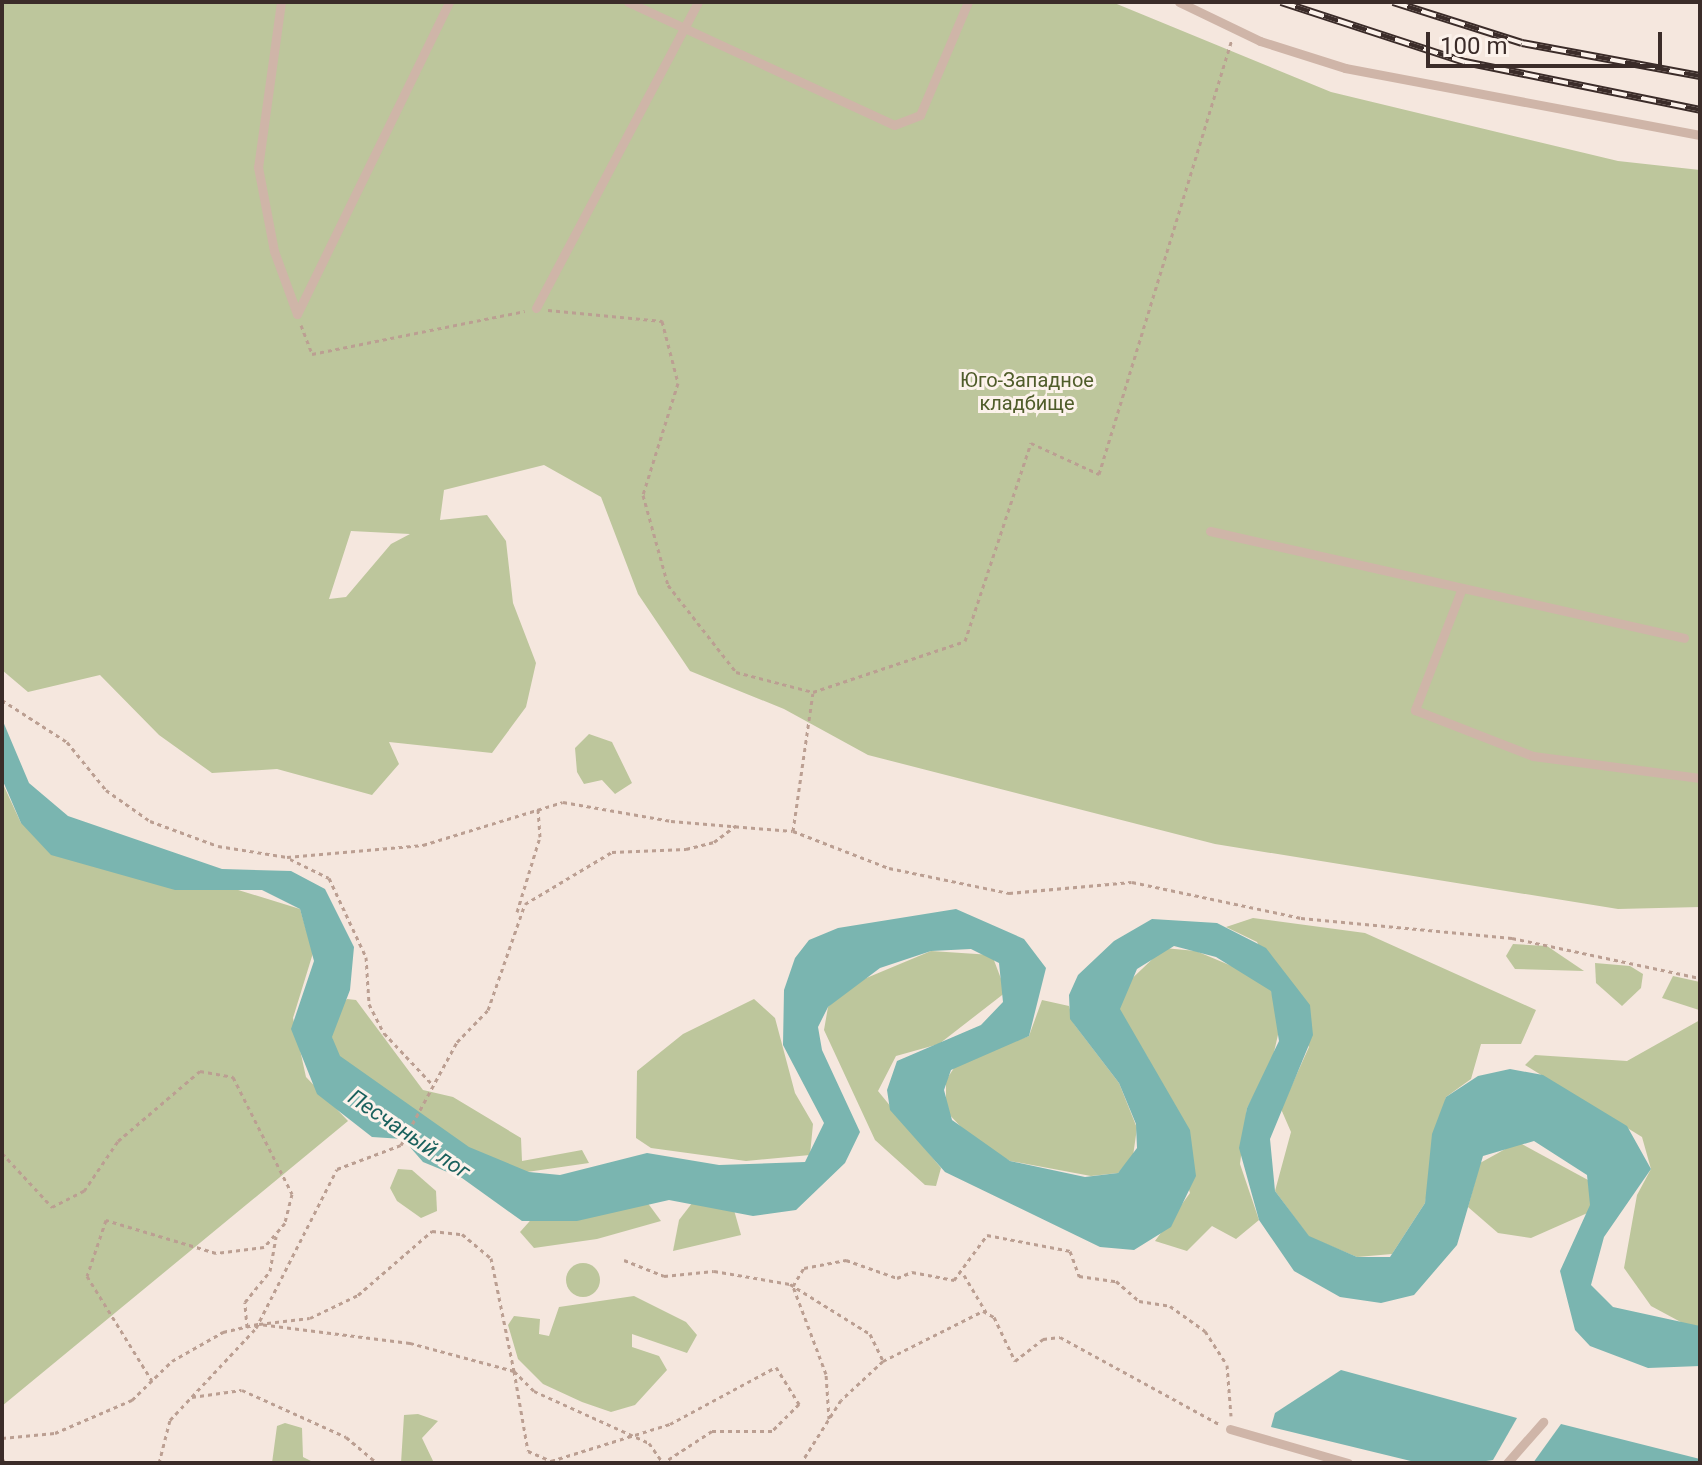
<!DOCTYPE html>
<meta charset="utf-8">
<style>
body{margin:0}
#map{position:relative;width:1702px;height:1465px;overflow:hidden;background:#f5e7de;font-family:Roboto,sans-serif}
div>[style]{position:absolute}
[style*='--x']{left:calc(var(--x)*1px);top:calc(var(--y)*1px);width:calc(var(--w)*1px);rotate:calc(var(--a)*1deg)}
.green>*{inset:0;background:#bdc69c}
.round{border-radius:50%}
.water>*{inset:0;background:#7ab5b0}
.path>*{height:3px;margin-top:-1.5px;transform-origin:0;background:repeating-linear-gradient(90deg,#bb9f92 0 4px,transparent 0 8px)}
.service>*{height:9px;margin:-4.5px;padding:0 4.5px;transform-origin:4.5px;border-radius:4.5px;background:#cfb5a8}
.rail>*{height:8px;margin-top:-4px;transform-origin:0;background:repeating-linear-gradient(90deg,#fcf2eb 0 15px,#3b2c29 0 30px);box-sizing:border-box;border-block:2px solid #3b2c29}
span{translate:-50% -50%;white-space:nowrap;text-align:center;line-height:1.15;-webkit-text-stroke:6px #fcf2eb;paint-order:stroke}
.park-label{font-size:20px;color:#4f5c2a}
.water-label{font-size:22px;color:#1a615d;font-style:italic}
.frame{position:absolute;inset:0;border:4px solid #3b2c29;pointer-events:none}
.scale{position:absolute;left:1426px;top:32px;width:236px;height:36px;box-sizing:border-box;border:4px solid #3b2c29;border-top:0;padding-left:10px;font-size:24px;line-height:28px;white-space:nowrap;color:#3b2c29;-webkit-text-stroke:6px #fcf2eb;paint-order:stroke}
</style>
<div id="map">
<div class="green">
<div style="clip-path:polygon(evenodd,2px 2px,1112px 2px,1331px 92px,1618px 161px,1700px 170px,1700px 907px,1618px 909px,1215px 844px,868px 755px,784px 709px,690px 671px,638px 594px,601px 497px,544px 465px,444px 490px,440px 520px,487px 515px,506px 541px,513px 603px,536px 663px,526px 707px,492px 753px,389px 742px,399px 764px,372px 795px,277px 769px,212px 773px,159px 735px,100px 675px,28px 692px,2px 670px,2px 2px,351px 531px,410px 534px,391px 544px,346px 597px,329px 599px,351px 531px)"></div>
<div style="clip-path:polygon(589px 734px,612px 742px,632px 783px,615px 794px,602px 780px,584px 784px,577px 772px,575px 748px)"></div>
<div style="clip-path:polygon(2px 782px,21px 823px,300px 909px,313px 953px,293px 1018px,306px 1077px,348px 1121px,2px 1406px)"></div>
<div style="clip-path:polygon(1253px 918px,1365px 933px,1536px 1010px,1521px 1044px,1481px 1044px,1471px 1079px,1446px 1097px,1425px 1203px,1392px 1254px,1357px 1257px,1309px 1237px,1275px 1191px,1291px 1132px,1281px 1109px,1309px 1047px,1257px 942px,1226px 927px)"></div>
<div style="clip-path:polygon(1513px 944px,1547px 946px,1584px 971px,1515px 969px,1506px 956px)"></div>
<div style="clip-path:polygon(1164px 948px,1196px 951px,1246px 972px,1271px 990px,1280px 1026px,1272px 1061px,1247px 1108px,1240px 1164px,1259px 1220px,1236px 1239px,1212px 1226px,1187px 1251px,1155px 1241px,1190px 1193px,1148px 1058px,1120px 1016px,1120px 990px)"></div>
<div style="clip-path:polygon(931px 951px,992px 955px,1006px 992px,939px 1044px,896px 1056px,878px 1091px,941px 1168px,936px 1186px,925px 1185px,875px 1140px,824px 1030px,828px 1007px,852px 984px)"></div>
<div style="clip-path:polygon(1595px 963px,1630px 966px,1643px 974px,1641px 988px,1622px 1006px,1596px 983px)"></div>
<div style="clip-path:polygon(1673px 976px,1700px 982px,1699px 1010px,1662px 998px)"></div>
<div style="clip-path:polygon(347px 999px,356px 1000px,423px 1090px,453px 1097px,521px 1138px,522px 1161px,582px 1150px,589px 1163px,520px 1173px,439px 1144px,338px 1061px,328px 1022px)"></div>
<div style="clip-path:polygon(754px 999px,775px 1018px,795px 1093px,813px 1124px,810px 1155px,746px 1161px,651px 1148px,636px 1138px,637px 1071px,683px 1034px)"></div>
<div style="clip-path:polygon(1042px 1000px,1069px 1006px,1074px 1024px,1119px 1083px,1137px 1128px,1133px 1156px,1118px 1173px,1091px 1176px,1010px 1161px,975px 1142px,946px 1111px,946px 1080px,958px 1062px,1029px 1036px)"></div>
<div style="clip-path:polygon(1700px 1020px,1700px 1326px,1690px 1327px,1651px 1306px,1624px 1268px,1637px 1195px,1651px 1169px,1642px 1137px,1525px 1065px,1535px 1055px,1627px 1061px)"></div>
<div style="clip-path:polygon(1518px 1142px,1588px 1180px,1592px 1211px,1531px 1238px,1498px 1233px,1468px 1207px,1480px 1163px)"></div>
<div style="clip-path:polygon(398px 1169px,412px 1170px,436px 1191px,437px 1211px,421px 1218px,397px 1201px,390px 1188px)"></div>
<div style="clip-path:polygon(696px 1198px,734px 1210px,741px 1235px,673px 1251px,679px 1220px)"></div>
<div style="clip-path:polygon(647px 1202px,661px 1221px,597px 1239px,534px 1248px,520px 1232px,537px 1213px)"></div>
<div class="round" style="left:566px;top:1263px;width:34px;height:34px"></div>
<div style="clip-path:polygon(634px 1296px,686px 1322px,697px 1335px,687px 1353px,632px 1334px,632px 1347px,659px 1356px,667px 1370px,635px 1405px,611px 1412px,582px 1402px,543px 1384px,518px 1359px,508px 1325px,514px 1316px,540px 1319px,539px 1334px,549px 1336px,559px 1307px)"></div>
<div style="clip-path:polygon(418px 1414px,438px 1421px,422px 1438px,434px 1463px,401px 1463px,404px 1415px)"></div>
<div style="clip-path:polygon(285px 1423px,302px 1428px,303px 1457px,315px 1463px,272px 1463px,277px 1426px)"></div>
</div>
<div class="water">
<div style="clip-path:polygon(2px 719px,29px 783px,68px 816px,222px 869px,291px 871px,325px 889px,354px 947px,350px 990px,332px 1037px,340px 1056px,469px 1147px,529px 1172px,560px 1175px,647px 1153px,719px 1165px,805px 1162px,824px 1123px,783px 1045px,784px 990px,795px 958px,809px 940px,838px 928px,956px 909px,1024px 939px,1046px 968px,1029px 1036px,951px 1070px,944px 1090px,952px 1120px,1010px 1161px,1085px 1177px,1118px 1173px,1137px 1148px,1136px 1124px,1119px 1083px,1070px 1019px,1069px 995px,1078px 975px,1114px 941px,1152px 919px,1217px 923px,1266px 948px,1310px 1005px,1313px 1035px,1270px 1139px,1275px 1191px,1309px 1236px,1357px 1257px,1390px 1257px,1425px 1203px,1432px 1134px,1446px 1097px,1478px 1076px,1510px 1069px,1543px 1075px,1627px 1126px,1651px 1169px,1604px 1237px,1591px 1285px,1613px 1307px,1700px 1326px,1700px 1366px,1648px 1368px,1590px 1346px,1575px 1330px,1560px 1271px,1590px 1205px,1587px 1175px,1534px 1141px,1483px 1156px,1457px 1245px,1414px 1295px,1381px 1303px,1340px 1297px,1294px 1271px,1259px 1220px,1239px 1148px,1247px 1108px,1279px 1041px,1271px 991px,1216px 957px,1174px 946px,1137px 969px,1120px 1009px,1190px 1130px,1196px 1176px,1171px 1227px,1134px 1250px,1100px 1247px,945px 1172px,890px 1110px,887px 1090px,897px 1061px,981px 1025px,1003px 1002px,999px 963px,971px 949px,931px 951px,880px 968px,828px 1007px,818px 1027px,822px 1050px,860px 1132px,845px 1163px,796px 1210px,753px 1216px,669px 1200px,577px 1221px,522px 1221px,462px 1178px,423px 1162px,403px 1139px,372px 1137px,317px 1094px,291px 1029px,314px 961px,300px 909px,262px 890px,175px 890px,51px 855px,21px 823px,2px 779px)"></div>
<div style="clip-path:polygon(1341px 1370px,1517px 1418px,1493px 1460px,1472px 1463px,1419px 1463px,1271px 1427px,1275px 1413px)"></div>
<div style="clip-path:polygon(1561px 1424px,1700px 1459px,1700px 1463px,1533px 1463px)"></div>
</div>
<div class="path">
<div style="--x:548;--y:310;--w:115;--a:5.5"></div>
<div style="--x:662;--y:321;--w:64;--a:75.5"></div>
<div style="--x:678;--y:383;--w:117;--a:107.4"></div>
<div style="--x:643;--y:495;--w:93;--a:74.5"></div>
<div style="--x:668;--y:585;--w:110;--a:52"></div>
<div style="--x:736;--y:672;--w:80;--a:14.6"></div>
<div style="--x:813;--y:692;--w:160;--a:-18.5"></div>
<div style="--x:965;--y:641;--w:209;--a:-71.6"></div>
<div style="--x:1031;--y:443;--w:75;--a:24.5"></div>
<div style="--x:1099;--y:474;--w:455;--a:-73"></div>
<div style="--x:301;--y:325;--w:31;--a:69"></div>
<div style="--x:312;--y:354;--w:217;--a:-11.4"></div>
<div style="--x:2;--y:700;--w:77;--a:32.9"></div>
<div style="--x:67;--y:742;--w:62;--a:50.9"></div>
<div style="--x:106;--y:790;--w:54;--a:35.2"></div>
<div style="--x:150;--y:821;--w:72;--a:20.2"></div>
<div style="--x:218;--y:846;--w:70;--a:9.1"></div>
<div style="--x:287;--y:857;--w:137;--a:-5"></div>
<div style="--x:423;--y:845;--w:146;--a:-17.1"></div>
<div style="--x:563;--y:802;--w:110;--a:10"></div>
<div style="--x:671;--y:821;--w:122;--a:4.7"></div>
<div style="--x:793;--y:831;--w:103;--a:21.1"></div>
<div style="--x:889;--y:868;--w:123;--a:11.8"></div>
<div style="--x:1009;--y:893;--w:123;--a:-5.1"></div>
<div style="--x:1132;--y:882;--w:173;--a:12"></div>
<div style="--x:1301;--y:918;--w:212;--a:5.4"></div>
<div style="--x:1512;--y:938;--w:192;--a:12"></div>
<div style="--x:793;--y:831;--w:139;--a:-81.8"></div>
<div style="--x:290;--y:859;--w:43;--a:26"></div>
<div style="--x:329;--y:878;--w:87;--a:64.9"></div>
<div style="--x:366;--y:957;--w:47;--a:86.3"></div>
<div style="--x:369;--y:1004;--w:33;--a:63"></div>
<div style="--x:384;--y:1033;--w:71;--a:46.7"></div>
<div style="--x:517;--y:912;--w:78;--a:-73"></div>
<div style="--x:540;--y:837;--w:30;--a:-94"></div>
<div style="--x:2;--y:1153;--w:74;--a:47.2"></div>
<div style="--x:52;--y:1207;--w:36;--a:-27"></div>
<div style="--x:84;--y:1191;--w:60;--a:-55.8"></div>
<div style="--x:118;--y:1141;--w:108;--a:-40.5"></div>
<div style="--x:200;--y:1071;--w:34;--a:10"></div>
<div style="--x:233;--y:1077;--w:131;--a:63.2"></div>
<div style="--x:292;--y:1194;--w:30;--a:104"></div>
<div style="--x:285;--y:1223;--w:32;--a:131"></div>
<div style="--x:264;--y:1247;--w:48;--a:172.9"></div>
<div style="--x:216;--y:1253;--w:115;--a:-163.3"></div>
<div style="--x:106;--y:1220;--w:59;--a:108.7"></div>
<div style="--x:87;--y:1276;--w:123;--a:58.2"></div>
<div style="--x:624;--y:1260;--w:43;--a:21.8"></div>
<div style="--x:664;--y:1276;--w:50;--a:-5.7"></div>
<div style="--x:714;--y:1271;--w:77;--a:9.7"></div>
<div style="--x:790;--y:1284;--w:94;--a:32"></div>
<div style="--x:870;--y:1334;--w:30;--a:64"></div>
<div style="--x:883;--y:1361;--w:57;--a:137.1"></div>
<div style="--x:841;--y:1400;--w:75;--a:122.4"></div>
<div style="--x:964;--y:1275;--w:43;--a:59.3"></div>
<div style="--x:247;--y:1327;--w:25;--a:-95"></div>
<div style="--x:245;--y:1302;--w:40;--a:-51"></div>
<div style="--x:270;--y:1271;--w:35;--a:-80"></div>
<div style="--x:883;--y:1361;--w:112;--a:-26.6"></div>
<div style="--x:983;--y:1311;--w:13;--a:29"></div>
<div style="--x:994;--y:1317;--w:49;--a:64.5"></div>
<div style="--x:1015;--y:1361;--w:36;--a:-38"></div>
<div style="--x:1043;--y:1339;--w:17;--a:-7"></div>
<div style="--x:1060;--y:1337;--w:183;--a:28.7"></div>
<div style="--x:514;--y:1371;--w:81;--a:80.1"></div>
<div style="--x:528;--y:1451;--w:25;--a:23"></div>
<div style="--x:551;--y:1461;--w:125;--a:-17.3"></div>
<div style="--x:670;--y:1424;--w:120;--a:-28.3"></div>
<div style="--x:776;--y:1367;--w:44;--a:58.1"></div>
<div style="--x:799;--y:1404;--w:38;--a:135"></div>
<div style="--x:772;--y:1431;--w:60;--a:180"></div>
<div style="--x:712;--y:1431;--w:59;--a:146.9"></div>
<div style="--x:514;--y:1371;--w:28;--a:45"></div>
<div style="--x:534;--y:1391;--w:126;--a:24.3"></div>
<div style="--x:649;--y:1443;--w:24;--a:55"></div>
<div style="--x:192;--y:1397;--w:50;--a:-8"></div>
<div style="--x:242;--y:1390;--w:114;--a:24.3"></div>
<div style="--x:346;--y:1437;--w:40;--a:40"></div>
<div style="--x:829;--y:1419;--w:45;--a:-93.8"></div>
<div style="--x:826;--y:1374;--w:94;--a:-110.6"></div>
<div style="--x:793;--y:1286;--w:21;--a:-59"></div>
<div style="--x:804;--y:1268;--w:43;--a:-10.8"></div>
<div style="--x:846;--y:1260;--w:54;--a:19.4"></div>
<div style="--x:897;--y:1278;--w:16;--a:-22"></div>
<div style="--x:912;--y:1272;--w:43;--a:10.8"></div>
<div style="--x:954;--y:1280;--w:56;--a:-53.7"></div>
<div style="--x:987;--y:1235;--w:85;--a:10.9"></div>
<div style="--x:1070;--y:1251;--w:27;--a:70"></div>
<div style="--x:1079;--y:1276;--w:37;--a:8"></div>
<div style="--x:1116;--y:1281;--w:30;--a:41"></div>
<div style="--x:1139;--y:1301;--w:31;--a:9"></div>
<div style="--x:1170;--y:1306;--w:43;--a:35.5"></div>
<div style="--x:1205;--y:1331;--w:40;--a:57.1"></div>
<div style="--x:1227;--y:1365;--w:51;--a:85.5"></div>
<div style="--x:2;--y:1438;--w:53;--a:-5.4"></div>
<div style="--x:55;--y:1433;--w:84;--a:-23.2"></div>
<div style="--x:132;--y:1400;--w:56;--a:-44.3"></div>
<div style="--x:172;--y:1361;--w:59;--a:-29.6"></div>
<div style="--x:223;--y:1332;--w:37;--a:-13"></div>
<div style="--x:259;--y:1324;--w:51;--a:-6.7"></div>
<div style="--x:310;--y:1318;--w:53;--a:-25.6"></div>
<div style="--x:358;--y:1295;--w:98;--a:-40.9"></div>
<div style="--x:432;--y:1231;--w:30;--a:6"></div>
<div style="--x:462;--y:1234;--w:38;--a:40"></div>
<div style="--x:491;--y:1258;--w:115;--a:78.5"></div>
<div style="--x:514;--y:1371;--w:108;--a:-164.9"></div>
<div style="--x:410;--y:1343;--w:152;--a:-172.8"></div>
<div style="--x:2;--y:1458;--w:6;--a:59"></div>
<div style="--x:159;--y:1463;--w:44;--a:-75.7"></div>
<div style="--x:170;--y:1420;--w:126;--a:-46.9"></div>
<div style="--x:256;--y:1328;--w:178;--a:-63"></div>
<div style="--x:337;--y:1169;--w:68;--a:-20.6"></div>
<div style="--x:401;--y:1145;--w:117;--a:-61.5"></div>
<div style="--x:457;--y:1042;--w:45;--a:-45.9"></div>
<div style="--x:488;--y:1010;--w:112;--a:-70.8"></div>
<div style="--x:525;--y:904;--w:101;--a:-30.9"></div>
<div style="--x:612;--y:852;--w:74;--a:-2.3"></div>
<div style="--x:686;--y:849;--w:29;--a:-14"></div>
<div style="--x:714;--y:842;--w:30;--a:-37"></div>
</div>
<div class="service">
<div style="--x:281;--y:2;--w:167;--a:97.9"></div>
<div style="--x:258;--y:167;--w:86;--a:79.2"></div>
<div style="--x:274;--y:251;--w:67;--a:69.9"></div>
<div style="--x:628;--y:2;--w:293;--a:24.8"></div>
<div style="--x:894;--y:125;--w:28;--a:-21"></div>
<div style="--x:920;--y:115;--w:123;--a:-67"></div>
<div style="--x:1179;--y:2;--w:90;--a:25.7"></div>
<div style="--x:1260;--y:41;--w:89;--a:17.6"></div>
<div style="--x:1345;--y:68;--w:361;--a:10.7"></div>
<div style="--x:536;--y:308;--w:346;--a:-62.1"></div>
<div style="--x:297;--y:314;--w:347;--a:-64"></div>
<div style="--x:1210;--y:531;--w:486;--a:12.7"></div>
<div style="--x:1462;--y:588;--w:131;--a:111.1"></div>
<div style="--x:1415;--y:710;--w:127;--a:21.3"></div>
<div style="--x:1533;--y:756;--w:168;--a:7.5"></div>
<div style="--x:1230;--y:1429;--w:123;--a:16.1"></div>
<div style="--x:1507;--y:1463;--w:55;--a:-48.7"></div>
</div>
<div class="rail">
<div style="--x:1281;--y:2;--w:194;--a:18.1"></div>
<div style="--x:1465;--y:62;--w:240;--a:11.5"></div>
<div style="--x:1393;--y:2;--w:135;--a:17.6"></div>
<div style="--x:1522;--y:43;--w:181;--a:10.5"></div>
</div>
<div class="park-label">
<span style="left:1027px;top:392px">Юго-Западное<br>кладбище</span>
</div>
<div class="water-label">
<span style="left:409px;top:1134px;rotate:34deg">Песчаный лог</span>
</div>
<div class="frame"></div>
<div class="scale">100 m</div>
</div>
